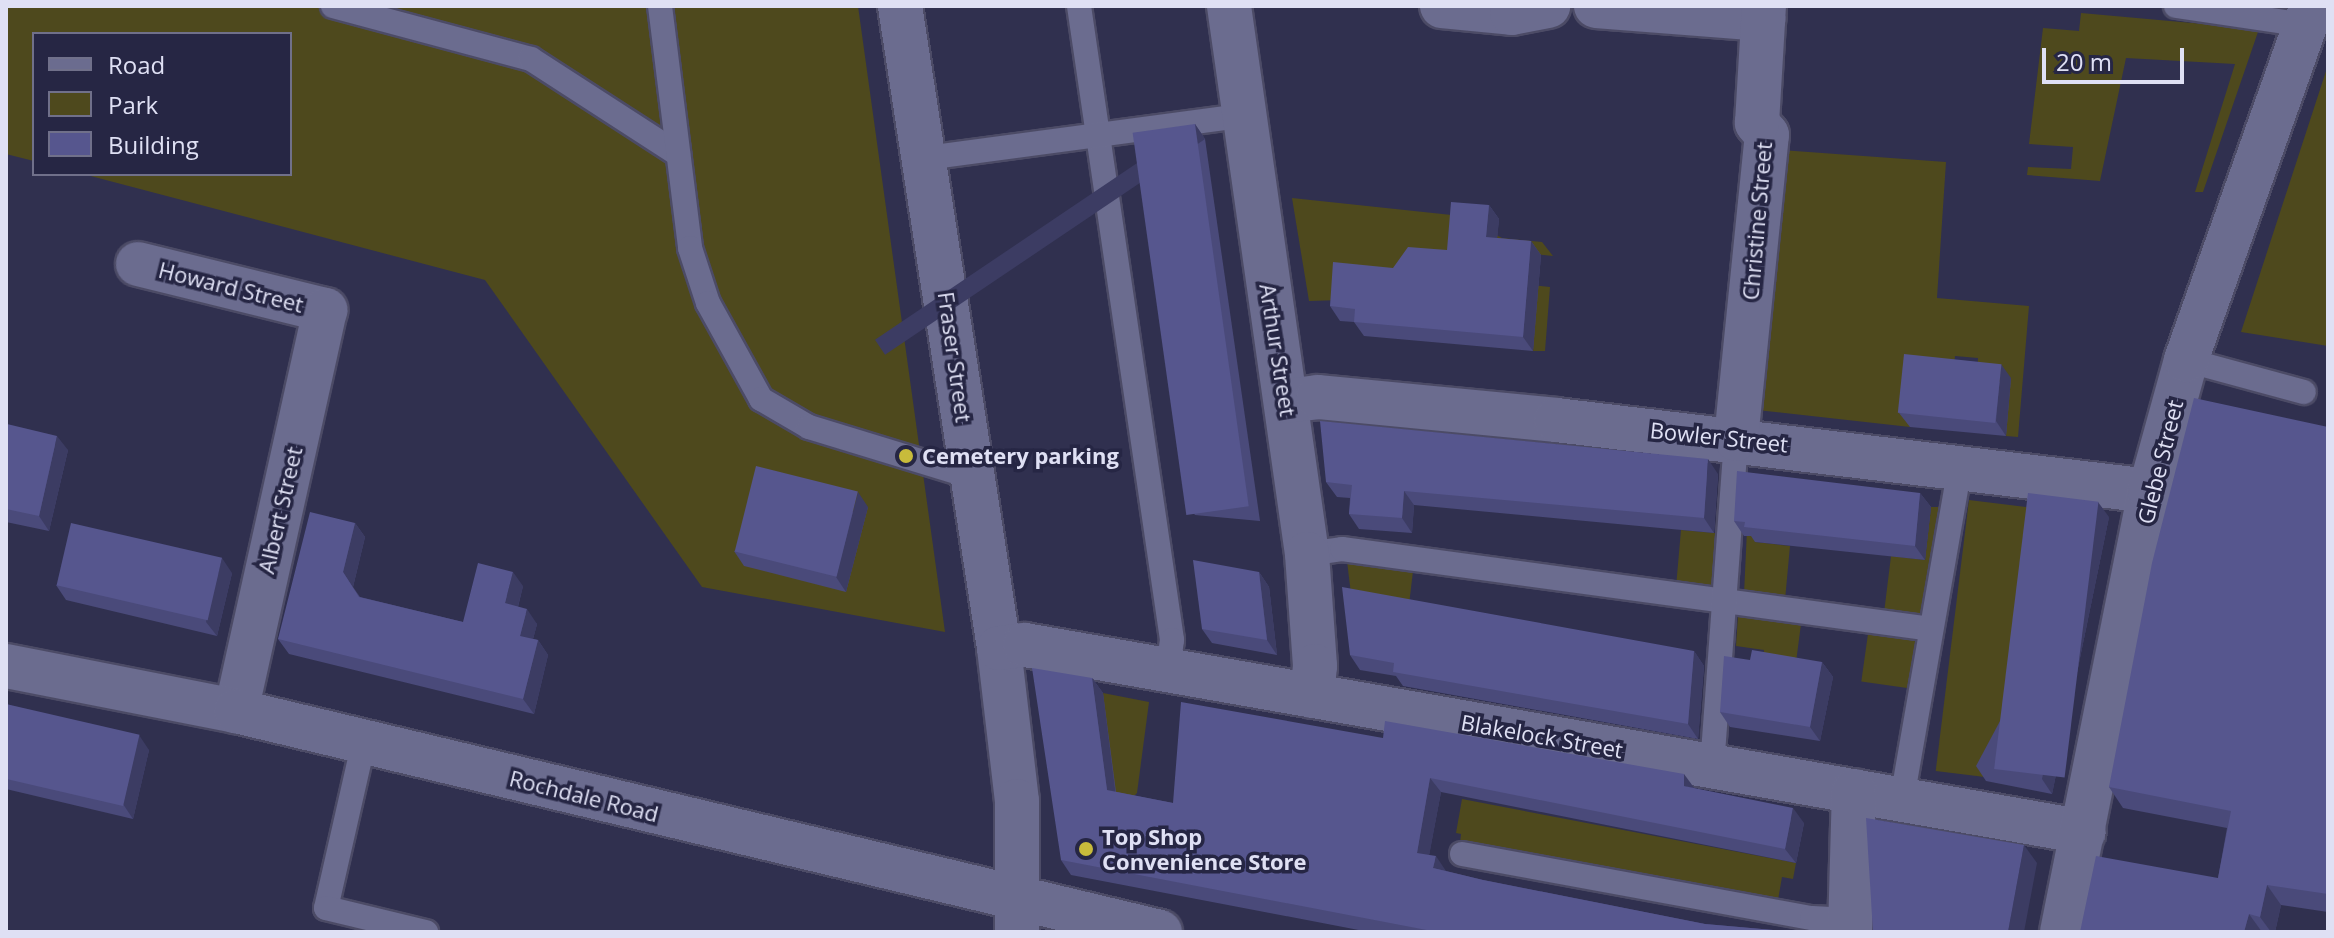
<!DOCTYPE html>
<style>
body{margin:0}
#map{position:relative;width:2334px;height:938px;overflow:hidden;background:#30304f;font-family:"Open Sans",sans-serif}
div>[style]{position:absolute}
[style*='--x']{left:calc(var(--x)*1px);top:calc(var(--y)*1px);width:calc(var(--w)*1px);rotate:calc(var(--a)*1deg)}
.green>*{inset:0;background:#4e491d;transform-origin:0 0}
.roads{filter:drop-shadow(2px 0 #4c4b66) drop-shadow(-2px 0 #4c4b66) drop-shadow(0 2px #4c4b66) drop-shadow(0 -2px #4c4b66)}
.lane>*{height:24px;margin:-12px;padding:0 12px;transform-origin:12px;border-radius:12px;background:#6b6c8f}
.street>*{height:44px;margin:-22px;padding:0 22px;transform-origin:22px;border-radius:22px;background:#6b6c8f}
.secondary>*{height:44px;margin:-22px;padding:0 22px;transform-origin:22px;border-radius:22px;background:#6b6c8f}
.wall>*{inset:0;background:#4a4a7a}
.shaded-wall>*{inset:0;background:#3c3c63;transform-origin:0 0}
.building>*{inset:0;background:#56568e;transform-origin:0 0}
.dots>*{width:22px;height:22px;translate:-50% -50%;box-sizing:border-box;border:4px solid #262644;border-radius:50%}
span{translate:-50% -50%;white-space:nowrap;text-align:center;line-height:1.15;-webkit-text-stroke:7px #262644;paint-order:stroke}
.street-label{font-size:22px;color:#dfe0f4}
.poi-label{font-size:22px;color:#dfe0f4;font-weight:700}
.left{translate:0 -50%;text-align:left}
.frame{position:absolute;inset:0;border:8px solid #dfe0f4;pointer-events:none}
.legend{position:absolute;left:32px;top:32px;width:260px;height:144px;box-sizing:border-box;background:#262644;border:2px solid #70708a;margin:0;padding:10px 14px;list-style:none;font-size:24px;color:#dfe0f4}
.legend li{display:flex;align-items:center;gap:16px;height:40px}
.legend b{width:40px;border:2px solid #70708a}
.scale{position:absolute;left:2042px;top:48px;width:142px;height:36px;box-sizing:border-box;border:4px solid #dfe0f4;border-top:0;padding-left:10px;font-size:24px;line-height:28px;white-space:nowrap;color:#dfe0f4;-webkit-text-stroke:6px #262644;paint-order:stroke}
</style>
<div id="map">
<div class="green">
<div style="clip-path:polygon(6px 6px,858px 6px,945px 632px,702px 587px,485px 280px,83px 174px,290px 174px,290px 34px,34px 34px,34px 161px,6px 154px)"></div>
<div style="clip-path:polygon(2081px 13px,2259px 29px,2203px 192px,2195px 192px,2235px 64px,2126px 58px,2100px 181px,2027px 175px,2028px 167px,2071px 169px,2073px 147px,2029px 144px,2043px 28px,2079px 31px)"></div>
<div style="clip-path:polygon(2328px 65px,2328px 346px,2241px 332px)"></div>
<div style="clip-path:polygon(1781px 150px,1946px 162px,1937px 298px,2029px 306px,2018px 437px,2006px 436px,1977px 375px,1978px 358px,1955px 356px,1953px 372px,1915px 369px,1910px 427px,1757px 410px)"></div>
<div style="clip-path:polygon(1292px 198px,1461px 216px,1502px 238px,1542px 242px,1553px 256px,1534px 254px,1531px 285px,1550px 287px,1545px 351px,1533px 351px,1537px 294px,1309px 301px)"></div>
<div style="clip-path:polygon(1749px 487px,1755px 542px,1790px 546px,1785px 600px,1744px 594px)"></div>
<div style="left:1969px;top:500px;width:70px;height:273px;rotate:7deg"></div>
<div style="clip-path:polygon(1931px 507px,1941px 507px,1925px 619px,1884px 613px,1891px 556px,1925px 560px)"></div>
<div style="left:1681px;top:530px;width:37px;height:57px;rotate:5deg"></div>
<div style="clip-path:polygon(1347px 561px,1413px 571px,1408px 613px,1352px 602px)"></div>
<div style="clip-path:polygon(1738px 616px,1801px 624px,1795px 670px,1762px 665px,1764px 650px,1736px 646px)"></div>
<div style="left:1868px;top:634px;width:48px;height:48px;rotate:8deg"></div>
<div style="clip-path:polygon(1103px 693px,1149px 702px,1137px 793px,1124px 806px,1108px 804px)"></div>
<div style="clip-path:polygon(1462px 799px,1796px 863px,1793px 879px,1782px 877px,1778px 900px,1460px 843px,1461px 834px,1456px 833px)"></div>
</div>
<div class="roads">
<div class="lane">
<div style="--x:333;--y:6;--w:205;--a:15"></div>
<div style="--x:531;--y:59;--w:175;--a:32.9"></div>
<div style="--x:660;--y:6;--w:244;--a:82.9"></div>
<div style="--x:690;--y:248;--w:58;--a:71.9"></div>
<div style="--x:708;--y:303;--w:110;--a:61.1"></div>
<div style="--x:761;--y:399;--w:56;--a:30.3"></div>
<div style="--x:809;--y:427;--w:171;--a:17"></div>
<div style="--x:1079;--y:6;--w:641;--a:81.65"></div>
<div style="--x:1172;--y:640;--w:30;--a:98"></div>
<div style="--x:2176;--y:6;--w:130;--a:8.4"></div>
<div style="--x:926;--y:158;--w:319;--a:-7.6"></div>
<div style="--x:2186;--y:360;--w:122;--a:15.2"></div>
<div style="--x:1307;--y:554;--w:35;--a:-8"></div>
<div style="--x:1342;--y:549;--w:594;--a:7.73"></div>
<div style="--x:364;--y:741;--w:171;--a:102.8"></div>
<div style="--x:326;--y:908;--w:103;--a:13.5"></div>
<div style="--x:1712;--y:767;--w:329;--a:-85.8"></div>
<div style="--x:1902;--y:799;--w:338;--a:-80.1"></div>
<div style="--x:1462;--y:854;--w:356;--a:10.4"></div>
<div style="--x:1812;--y:918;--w:38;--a:3"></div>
</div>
<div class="street">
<div style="--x:900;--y:6;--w:650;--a:81.23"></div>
<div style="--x:999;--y:648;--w:154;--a:83.3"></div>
<div style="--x:1017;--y:801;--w:131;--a:90"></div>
<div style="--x:1229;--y:6;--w:554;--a:81.9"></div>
<div style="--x:1307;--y:554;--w:112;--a:85.9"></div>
<div style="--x:1315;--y:666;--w:30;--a:96"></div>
<div style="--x:1442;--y:6;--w:70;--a:5.7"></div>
<div style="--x:1512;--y:13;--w:37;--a:-11"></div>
<div style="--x:1596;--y:6;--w:168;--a:4.5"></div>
<div style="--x:138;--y:264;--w:193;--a:13.8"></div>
<div style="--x:325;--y:310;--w:411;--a:102.5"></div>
<div style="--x:1286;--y:401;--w:32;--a:-7"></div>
<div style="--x:1318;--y:397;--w:239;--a:5.5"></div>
<div style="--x:1556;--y:420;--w:598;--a:6.82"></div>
<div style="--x:1736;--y:439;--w:306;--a:-84.2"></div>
<div style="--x:1767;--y:135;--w:16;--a:-130"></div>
<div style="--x:1757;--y:123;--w:117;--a:-86.6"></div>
<div style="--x:999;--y:648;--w:26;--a:-7"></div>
<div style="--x:1025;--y:645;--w:1075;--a:10.01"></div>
<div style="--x:1850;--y:932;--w:141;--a:-88.4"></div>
<div style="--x:2062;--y:932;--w:450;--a:-78.7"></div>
<div style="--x:2150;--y:491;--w:136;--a:-74.6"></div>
<div style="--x:2186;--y:360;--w:376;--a:-70.4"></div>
</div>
<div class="secondary">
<div style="--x:6;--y:666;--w:234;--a:11.1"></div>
<div style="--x:236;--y:711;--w:950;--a:13.45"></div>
</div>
</div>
<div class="wall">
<div style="clip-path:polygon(1195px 124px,1205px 139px,1260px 521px,1195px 515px,1185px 500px)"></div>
<div style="clip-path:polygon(1489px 205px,1499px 219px,1497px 238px,1531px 241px,1541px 255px,1533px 351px,1364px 336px,1354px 322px,1340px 321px,1330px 306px,1393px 268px,1447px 250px)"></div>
<div style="clip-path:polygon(2011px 378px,2006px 436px,1910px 427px,1899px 413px)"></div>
<div style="clip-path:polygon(2328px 427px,2328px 912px,2281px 905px,2275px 932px,2080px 932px,2218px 878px,2227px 828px,2123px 808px,2109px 787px)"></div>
<div style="clip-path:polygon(6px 428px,68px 450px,49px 531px,6px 522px)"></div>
<div style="clip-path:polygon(1718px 474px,1714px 533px,1414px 505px,1412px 533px,1359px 529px,1349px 514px,1350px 498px,1337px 497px,1326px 482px)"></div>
<div style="clip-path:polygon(1920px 493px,1931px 507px,1925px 560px,1755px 542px,1751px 536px,1744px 536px,1734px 521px)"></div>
<div style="clip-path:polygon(868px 507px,846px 592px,744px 566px,734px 551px)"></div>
<div style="clip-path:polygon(2109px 517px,2052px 794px,1986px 781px,1976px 766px)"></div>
<div style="clip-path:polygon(355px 523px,365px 537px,353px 587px,360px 597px,463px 622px,523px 586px,518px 607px,537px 624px,533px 639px,538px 640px,548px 655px,534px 714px,289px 654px,278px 639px)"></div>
<div style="clip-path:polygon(1259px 572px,1269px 587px,1277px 655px,1212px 643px,1202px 629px)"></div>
<div style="clip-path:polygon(232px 573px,217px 636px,66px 600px,56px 585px)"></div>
<div style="clip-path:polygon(1694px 651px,1704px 666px,1698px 739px,1403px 686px,1396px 676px,1360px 670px,1350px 655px)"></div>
<div style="clip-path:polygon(1750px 660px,1822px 662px,1833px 677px,1820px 741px,1730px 727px,1720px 712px)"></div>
<div style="clip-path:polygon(1092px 678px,1103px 693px,1116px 792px,1173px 803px,1383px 738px,1695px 789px,1804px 823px,1796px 863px,1441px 792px,1429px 855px,1446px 871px,1483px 880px,1705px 924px,1796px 932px,1369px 932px,1071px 875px,1061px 860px)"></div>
<div style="clip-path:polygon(6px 704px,149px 750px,133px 819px,6px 789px)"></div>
</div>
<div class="shaded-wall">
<div style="left:1195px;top:124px;width:18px;height:386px;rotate:56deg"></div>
<div style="clip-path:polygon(1489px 205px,1499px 219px,1496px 251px,1486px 237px)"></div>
<div style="clip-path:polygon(1531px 241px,1541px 255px,1533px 351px,1523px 337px)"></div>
<div style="clip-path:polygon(2001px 364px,2011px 378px,2006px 436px,1996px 421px)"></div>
<div style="clip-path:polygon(57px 436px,68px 450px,49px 531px,39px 516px)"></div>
<div style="clip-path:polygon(1708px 459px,1718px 474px,1714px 533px,1704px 518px)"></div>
<div style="clip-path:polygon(1404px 491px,1414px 505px,1412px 533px,1402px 518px)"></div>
<div style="clip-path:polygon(858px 492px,868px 507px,846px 592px,836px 577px)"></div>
<div style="clip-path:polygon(1920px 493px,1931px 507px,1925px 560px,1915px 546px)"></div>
<div style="clip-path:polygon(2098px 502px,2109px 517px,2052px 794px,2042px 779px)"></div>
<div style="clip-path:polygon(355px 523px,365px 537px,353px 587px,369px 612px,343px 572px)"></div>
<div style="clip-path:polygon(222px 558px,232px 573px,217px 636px,206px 622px)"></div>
<div style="clip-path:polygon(513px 572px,523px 586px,515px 618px,505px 603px)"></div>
<div style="clip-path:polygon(1259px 572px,1269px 587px,1277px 655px,1267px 640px)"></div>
<div style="clip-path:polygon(527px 609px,537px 624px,530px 651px,520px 636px)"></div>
<div style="clip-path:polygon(538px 640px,548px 655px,534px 714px,523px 699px)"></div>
<div style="clip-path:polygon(1694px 651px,1704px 666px,1698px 739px,1688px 724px)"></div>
<div style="clip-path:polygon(1822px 662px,1833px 677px,1820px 741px,1810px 727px)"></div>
<div style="clip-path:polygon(1092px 678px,1103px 693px,1117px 805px,1107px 790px)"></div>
<div style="clip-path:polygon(139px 735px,149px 750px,133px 819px,123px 804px)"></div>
<div style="clip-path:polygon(1684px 774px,1695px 789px,1684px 786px)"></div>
<div style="clip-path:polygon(1430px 778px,1441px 792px,1427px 867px,1417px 853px)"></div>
<div style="clip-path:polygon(1793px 808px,1804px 823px,1796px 863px,1785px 849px)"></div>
<div style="clip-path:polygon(2024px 845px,2037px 863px,2024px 932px,2008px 932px)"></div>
<div style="clip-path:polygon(1436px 856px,1446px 871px,1433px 868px)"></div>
<div style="clip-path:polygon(2267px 885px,2281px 905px,2275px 932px,2271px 932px,2260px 917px)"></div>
<div style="clip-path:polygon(2249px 914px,2262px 932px,2244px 932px)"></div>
</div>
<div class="building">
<div style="left:1195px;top:124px;width:386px;height:63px;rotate:82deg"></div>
<div style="clip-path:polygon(1451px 202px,1489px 205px,1486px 237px,1531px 241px,1523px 337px,1354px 322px,1355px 309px,1330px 306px,1333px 262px,1393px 268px,1408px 247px,1447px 250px)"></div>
<div style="left:1904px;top:354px;width:98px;height:59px;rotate:6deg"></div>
<div style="clip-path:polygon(2194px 398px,2328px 427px,2328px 894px,2267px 885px,2260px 917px,2249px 914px,2244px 932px,2080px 932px,2096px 856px,2218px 878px,2231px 811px,2109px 787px,2152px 563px)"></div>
<div style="clip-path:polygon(1320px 421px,1708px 459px,1704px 518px,1404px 491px,1402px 518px,1349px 514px,1352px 485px,1326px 482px)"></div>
<div style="clip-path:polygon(7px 424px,57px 436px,39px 516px,6px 509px)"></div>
<div style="left:756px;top:466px;width:105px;height:88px;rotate:14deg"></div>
<div style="clip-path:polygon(1737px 471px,1920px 493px,1915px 546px,1744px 527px,1745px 522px,1734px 521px)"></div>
<div style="left:2028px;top:493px;width:71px;height:278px;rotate:7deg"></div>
<div style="clip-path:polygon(310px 512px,355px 523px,343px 572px,359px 597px,463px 622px,478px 563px,513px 572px,505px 603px,527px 609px,520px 636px,538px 640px,523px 699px,278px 639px)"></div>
<div style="left:71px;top:523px;width:155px;height:64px;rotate:13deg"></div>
<div style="clip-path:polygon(1193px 560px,1259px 572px,1267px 640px,1202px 629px)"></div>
<div style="clip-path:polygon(1342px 587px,1694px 651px,1688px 724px,1393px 672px,1394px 663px,1350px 655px)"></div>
<div style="clip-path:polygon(1752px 650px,1822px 662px,1810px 727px,1720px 712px,1724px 656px,1750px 660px)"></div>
<div style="clip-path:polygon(1032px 668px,1092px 678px,1107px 790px,1173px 803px,1181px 702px,1383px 738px,1385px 721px,1684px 774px,1684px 786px,1793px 808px,1785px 849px,1430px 778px,1417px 853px,1436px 856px,1433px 868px,1483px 880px,1705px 924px,1796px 932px,1437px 932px,1061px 860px)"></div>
<div style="left:6px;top:704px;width:137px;height:73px;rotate:13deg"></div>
<div style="clip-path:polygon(1866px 818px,2024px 845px,2008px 932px,1873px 932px)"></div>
</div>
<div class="dots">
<div style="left:906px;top:456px;background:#c8bb3b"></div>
<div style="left:1086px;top:849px;background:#c8bb3b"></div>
</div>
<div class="street-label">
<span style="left:1757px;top:221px;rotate:-85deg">Christine Street</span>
<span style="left:231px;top:287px;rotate:14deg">Howard Street</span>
<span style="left:1278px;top:350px;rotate:81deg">Arthur Street</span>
<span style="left:955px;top:357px;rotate:82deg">Fraser Street</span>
<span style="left:1719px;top:437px;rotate:6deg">Bowler Street</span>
<span style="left:2160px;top:462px;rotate:-76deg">Glebe Street</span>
<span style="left:280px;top:510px;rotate:-77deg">Albert Street</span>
<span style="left:1542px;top:736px;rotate:10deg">Blakelock Street</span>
<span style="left:584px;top:796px;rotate:14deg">Rochdale Road</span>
</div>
<div class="poi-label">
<span class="left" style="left:922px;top:456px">Cemetery parking</span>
<span class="left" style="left:1102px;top:849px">Top Shop<br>Convenience Store</span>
</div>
<div class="frame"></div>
<ul class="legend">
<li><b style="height:10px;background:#6b6c8f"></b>Road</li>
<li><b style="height:22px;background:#4e491d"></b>Park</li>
<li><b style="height:22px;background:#56568e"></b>Building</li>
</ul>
<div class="scale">20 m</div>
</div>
